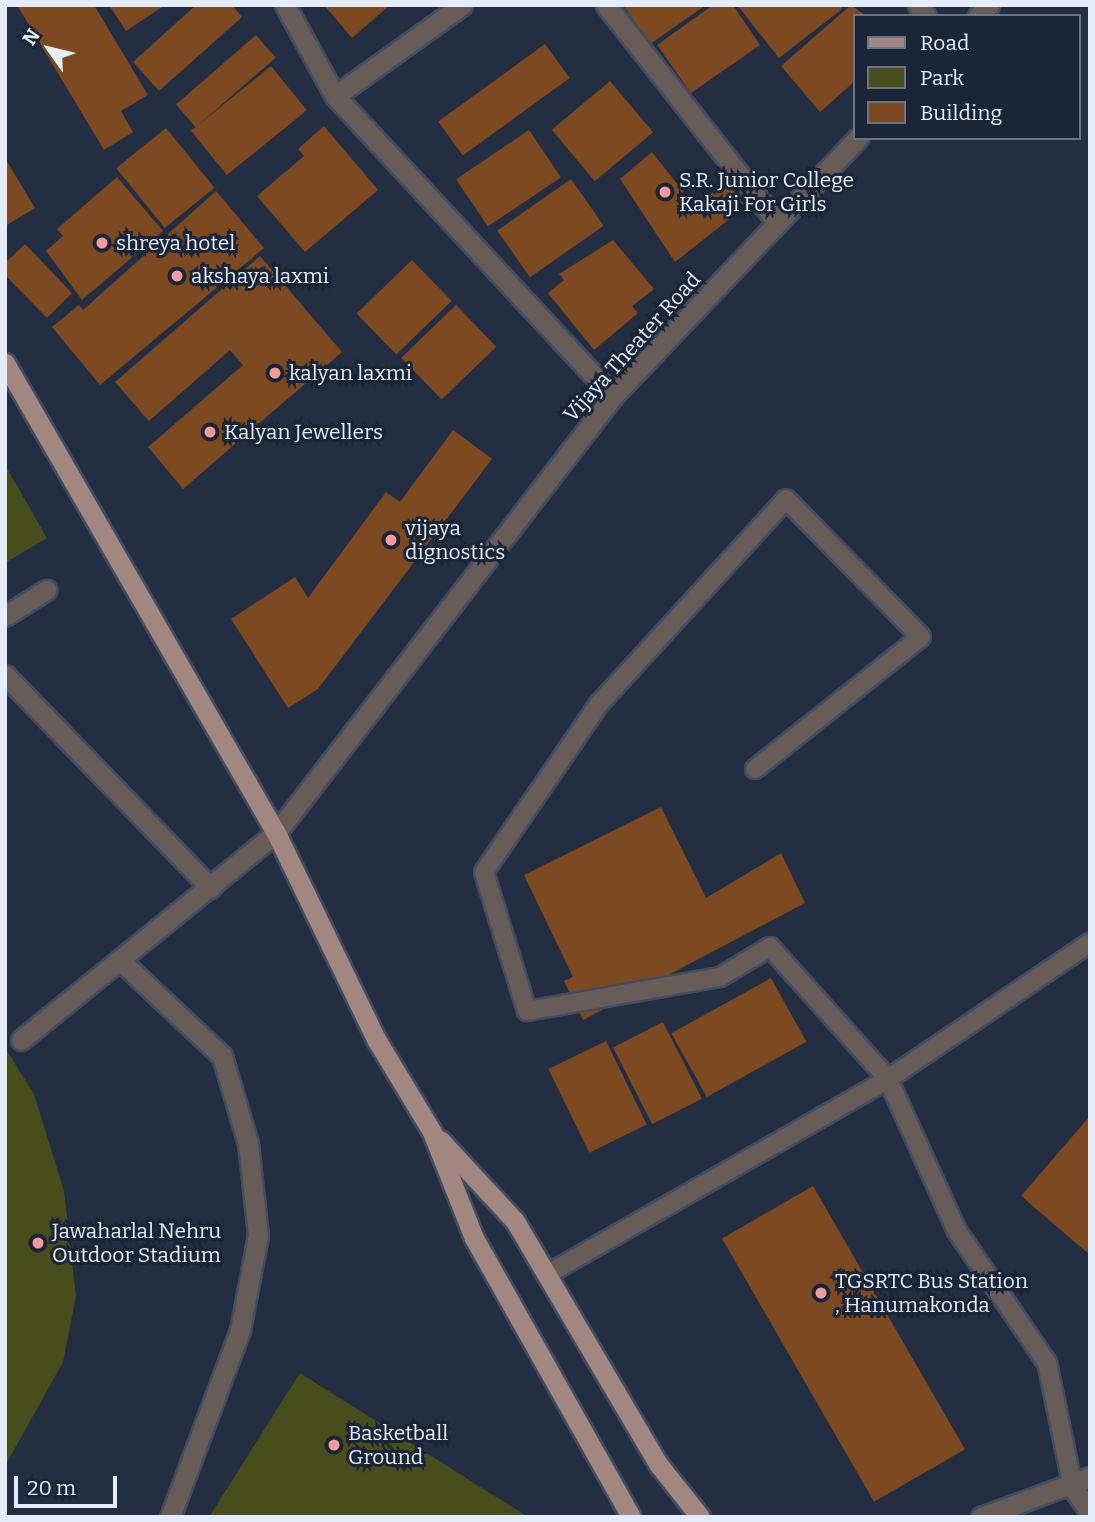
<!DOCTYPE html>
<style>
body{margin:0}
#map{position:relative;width:1095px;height:1522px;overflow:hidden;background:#242e43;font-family:Bitter,serif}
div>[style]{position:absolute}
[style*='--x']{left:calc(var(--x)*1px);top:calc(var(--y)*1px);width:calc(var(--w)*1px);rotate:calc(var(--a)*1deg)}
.green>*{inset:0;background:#484d1c}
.building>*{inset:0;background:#7d4920;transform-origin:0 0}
.roads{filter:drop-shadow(2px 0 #434c60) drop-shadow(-2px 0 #434c60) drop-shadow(0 2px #434c60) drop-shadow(0 -2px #434c60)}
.service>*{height:18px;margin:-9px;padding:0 9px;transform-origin:9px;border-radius:9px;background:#685c58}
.minor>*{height:19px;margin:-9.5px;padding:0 9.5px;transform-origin:9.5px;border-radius:9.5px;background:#685c58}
.tertiary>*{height:19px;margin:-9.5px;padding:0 9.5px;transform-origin:9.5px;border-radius:9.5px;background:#685c58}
.primary>*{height:19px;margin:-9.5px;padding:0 9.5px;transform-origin:9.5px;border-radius:9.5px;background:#a1877f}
.dots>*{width:19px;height:19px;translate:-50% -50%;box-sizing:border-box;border:4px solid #1b2538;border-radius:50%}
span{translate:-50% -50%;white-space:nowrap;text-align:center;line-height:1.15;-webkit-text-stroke:6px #1b2538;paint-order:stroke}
.poi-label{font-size:21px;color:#e4ebf9}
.left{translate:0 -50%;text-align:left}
.street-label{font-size:21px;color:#e4ebf9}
.frame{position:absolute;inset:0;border:7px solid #e4ebf9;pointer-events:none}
.legend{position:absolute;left:853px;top:14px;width:228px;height:126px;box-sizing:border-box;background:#1b2538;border:2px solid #6b7485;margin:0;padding:9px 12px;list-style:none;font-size:21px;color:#e4ebf9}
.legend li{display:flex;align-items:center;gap:14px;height:35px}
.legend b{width:35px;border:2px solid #6b7485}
.north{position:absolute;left:14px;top:14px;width:70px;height:70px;-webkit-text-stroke:5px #1b2538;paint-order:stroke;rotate:304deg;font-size:19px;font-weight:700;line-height:28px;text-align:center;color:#e4ebf9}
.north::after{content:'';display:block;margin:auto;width:24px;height:32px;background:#e4ebf9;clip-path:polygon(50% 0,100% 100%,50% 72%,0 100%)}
.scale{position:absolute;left:14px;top:1476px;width:103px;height:32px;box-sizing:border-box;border:4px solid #e4ebf9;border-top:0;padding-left:9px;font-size:21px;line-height:24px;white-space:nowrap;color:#e4ebf9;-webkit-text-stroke:5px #1b2538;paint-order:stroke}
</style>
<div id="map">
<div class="green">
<div style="clip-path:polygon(5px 465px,47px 538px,5px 563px)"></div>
<div style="clip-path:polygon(5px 1048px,34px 1094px,64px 1191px,76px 1296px,63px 1362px,5px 1466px)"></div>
<div style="clip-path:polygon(300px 1373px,528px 1517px,209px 1517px)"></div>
</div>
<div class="building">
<div style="clip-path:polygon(17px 5px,94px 5px,148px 95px,121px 111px,133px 132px,104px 150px)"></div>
<div style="clip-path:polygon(109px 5px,165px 5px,126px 31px)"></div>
<div style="clip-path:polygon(196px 5px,232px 5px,242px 17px,159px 91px,133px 62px)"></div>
<div style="clip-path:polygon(324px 5px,390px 5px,352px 38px)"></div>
<div style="clip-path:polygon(623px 5px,706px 5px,650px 44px)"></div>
<div style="clip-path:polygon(713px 5px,733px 5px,760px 45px,691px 93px,657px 45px)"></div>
<div style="clip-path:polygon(737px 5px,840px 5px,842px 9px,779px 58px)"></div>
<div style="clip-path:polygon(851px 5px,866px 16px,855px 16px,855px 81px,820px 112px,781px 66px)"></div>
<div style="left:256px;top:35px;width:30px;height:106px;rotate:49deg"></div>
<div style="left:545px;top:44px;width:42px;height:132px;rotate:54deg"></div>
<div style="left:271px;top:66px;width:57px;height:103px;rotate:51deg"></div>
<div style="left:610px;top:81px;width:67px;height:76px;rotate:50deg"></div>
<div style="clip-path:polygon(324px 126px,378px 190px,305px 252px,257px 196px,304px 156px,298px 149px)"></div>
<div style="left:166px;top:128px;width:77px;height:64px;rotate:51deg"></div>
<div style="left:529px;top:130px;width:57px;height:88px;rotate:56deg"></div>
<div style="clip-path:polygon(652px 152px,694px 205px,726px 181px,746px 206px,675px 262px,620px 179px)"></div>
<div style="clip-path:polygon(5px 158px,35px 208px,5px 226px)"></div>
<div style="clip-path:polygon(117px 177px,163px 231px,82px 300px,46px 251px,63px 236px,57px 229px)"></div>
<div style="left:571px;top:179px;width:57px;height:90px;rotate:55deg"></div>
<div style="clip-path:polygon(216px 191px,264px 248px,100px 385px,52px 327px,79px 305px,83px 310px)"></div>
<div style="clip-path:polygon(613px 240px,654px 289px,632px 306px,638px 313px,594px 350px,548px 293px,564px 280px,559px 274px)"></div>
<div style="clip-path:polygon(25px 244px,72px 293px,47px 318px,5px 275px,5px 263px)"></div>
<div style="clip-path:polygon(260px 256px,342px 352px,183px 489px,148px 447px,243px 365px,230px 350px,149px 421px,115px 382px)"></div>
<div style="left:412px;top:260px;width:57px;height:77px;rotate:46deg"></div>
<div style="left:456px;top:305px;width:58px;height:76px;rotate:46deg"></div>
<div style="clip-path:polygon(453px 430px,492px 459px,318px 689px,288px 708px,231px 619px,295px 577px,308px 598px,386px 492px,400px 502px)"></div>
<div style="clip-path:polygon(661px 807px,706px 898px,781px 853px,805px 903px,583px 1020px,564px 981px,573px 977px,524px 875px)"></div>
<div style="left:771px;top:978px;width:73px;height:114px;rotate:61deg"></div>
<div style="left:663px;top:1022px;width:86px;height:56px;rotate:63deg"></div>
<div style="left:606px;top:1041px;width:93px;height:64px;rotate:64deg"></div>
<div style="clip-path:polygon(1090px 1116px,1090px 1255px,1021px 1196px)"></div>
<div style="left:813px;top:1186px;width:304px;height:105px;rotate:60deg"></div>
</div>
<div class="roads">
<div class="service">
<div style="--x:546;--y:1275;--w:394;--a:-29.8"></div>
<div style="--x:888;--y:1079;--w:177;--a:-131.8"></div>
<div style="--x:770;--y:947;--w:58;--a:149"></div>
<div style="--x:720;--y:977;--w:196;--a:170"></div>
<div style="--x:527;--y:1011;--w:145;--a:-107.2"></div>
<div style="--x:484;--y:872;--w:204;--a:-55.6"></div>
<div style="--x:599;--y:704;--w:277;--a:-47.6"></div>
<div style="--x:786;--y:499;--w:193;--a:45.6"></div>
<div style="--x:921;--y:637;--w:212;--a:141.5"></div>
<div style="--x:1073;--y:1488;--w:128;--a:-101.7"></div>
<div style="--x:1047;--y:1363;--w:160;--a:-124.3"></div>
<div style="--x:957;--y:1231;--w:167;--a:-114.4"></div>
<div style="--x:888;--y:1079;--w:244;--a:-34"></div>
</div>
<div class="minor">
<div style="--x:285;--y:5;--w:104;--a:61.2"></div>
<div style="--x:335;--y:96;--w:409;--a:47.2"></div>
<div style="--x:606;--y:5;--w:276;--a:51.8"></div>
<div style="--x:918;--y:5;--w:14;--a:54"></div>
<div style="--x:978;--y:16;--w:16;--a:-45"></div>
<div style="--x:335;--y:96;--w:156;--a:-35.6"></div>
<div style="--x:5;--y:616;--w:49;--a:-32.4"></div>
<div style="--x:5;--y:675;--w:296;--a:46"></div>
<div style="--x:123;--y:963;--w:136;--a:43.2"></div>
<div style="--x:222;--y:1056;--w:91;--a:73.4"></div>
<div style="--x:248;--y:1143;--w:93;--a:83.8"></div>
<div style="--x:258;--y:1235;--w:97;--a:100.7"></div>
<div style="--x:240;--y:1330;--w:200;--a:110.5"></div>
<div style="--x:21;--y:1040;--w:328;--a:-39.1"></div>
<div style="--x:276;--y:833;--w:552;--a:-52.36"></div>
<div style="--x:613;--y:396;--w:356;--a:-46.5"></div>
<div style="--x:1073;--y:1488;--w:29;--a:55"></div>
</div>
<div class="tertiary">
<div style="--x:981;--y:1517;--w:116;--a:-20.2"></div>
</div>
<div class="primary">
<div style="--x:5;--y:363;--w:543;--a:60.03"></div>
<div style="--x:276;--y:833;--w:229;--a:64.1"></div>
<div style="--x:376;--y:1039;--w:109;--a:58.9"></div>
<div style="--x:432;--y:1132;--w:114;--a:68.4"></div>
<div style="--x:474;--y:1238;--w:320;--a:60.6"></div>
<div style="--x:440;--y:1140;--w:110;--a:47.2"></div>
<div style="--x:515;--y:1221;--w:283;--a:59.5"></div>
<div style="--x:659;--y:1465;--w:66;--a:51.7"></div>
</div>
</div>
<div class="dots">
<div style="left:665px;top:192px;background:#f59b9e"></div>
<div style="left:102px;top:243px;background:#f59b9e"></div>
<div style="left:177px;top:276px;background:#f59b9e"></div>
<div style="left:275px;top:373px;background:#f59b9e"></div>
<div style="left:210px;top:432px;background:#f59b9e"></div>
<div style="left:391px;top:540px;background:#f59b9e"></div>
<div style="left:38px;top:1243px;background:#f59b9e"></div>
<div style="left:821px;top:1293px;background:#f59b9e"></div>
<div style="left:334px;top:1445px;background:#f59b9e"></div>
</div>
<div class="poi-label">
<span class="left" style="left:679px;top:192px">S.R. Junior College<br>Kakaji For Girls</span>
<span class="left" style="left:116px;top:243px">shreya hotel</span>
<span class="left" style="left:191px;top:276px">akshaya laxmi</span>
<span class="left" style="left:289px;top:373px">kalyan laxmi</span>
<span class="left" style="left:224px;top:432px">Kalyan Jewellers</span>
<span class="left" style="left:405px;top:540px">vijaya<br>dignostics</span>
<span class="left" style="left:52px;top:1243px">Jawaharlal Nehru<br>Outdoor Stadium</span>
<span class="left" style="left:835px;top:1293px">TGSRTC Bus Station<br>, Hanumakonda</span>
<span class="left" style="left:348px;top:1445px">Basketball<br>Ground</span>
</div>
<div class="street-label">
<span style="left:632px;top:347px;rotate:-48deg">Vijaya Theater Road</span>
</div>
<div class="frame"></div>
<ul class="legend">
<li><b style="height:9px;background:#a1877f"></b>Road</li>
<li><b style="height:19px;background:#484d1c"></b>Park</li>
<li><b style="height:19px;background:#7d4920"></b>Building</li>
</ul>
<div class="north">N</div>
<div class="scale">20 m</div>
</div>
